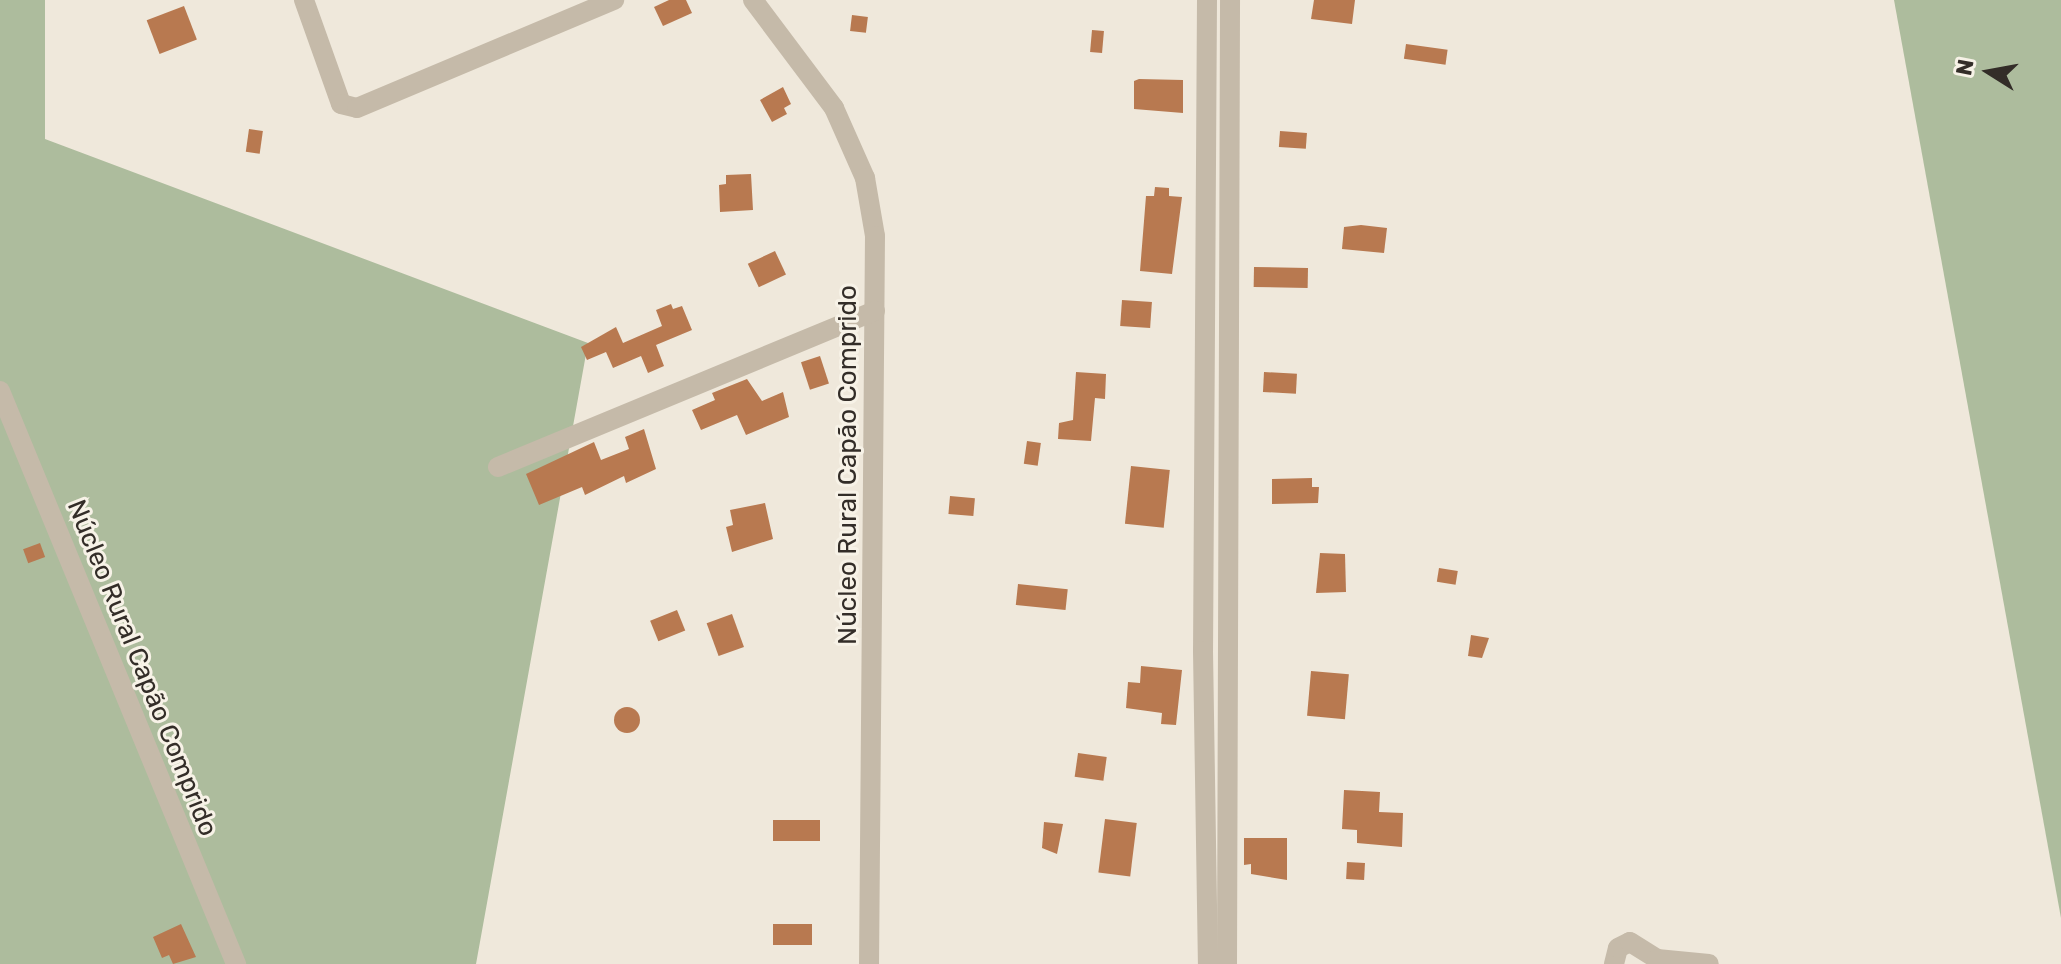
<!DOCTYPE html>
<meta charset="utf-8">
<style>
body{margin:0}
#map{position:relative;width:2061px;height:964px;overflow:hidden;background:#efe8db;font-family:Rubik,sans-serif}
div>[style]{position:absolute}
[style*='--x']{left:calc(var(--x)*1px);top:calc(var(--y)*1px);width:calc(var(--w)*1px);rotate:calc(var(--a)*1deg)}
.green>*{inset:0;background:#adbc9d}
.building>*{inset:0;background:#b87950;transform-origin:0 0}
.round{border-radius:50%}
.minor>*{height:20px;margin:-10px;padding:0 10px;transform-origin:10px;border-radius:10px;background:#c5baa9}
span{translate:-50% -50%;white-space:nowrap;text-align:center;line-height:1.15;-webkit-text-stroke:6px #f7f2e7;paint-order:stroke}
.street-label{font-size:26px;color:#332d28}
.north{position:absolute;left:1949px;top:32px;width:80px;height:80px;-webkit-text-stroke:6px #f7f2e7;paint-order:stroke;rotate:281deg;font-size:22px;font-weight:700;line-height:32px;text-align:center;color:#332d28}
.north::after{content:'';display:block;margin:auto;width:28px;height:36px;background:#332d28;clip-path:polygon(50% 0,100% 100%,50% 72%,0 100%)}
</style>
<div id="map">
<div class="green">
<div style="clip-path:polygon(0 0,45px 0,45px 139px,588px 343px,476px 964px,0 964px)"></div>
<div style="clip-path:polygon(1894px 0,2061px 0,2061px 918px)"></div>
</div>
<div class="building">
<div style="clip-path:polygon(669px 0,686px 0,692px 13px,663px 26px,654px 7px)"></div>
<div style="clip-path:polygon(1314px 0,1355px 0,1352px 24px,1311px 19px)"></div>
<div style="left:184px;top:6px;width:36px;height:40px;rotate:69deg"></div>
<div style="left:852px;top:15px;width:16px;height:16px;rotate:7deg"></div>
<div style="left:1092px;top:30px;width:12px;height:22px;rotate:5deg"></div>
<div style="left:1406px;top:44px;width:42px;height:15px;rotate:8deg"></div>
<div style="clip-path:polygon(1139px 79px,1183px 80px,1183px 113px,1134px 109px,1134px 81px)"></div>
<div style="clip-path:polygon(783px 87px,791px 104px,784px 108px,787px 114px,772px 122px,760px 100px)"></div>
<div style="left:249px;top:129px;width:14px;height:23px;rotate:8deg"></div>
<div style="left:1280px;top:131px;width:27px;height:16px;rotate:4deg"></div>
<div style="clip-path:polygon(751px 174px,753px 210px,720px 212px,719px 185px,726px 184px,726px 175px)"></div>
<div style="clip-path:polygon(1155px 187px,1169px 188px,1169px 196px,1182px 197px,1172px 274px,1140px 271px,1146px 196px,1154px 196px)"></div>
<div style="clip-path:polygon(1361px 225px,1387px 228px,1384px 253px,1342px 249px,1344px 227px)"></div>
<div style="left:775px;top:251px;width:26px;height:30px;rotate:65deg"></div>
<div style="left:1254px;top:267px;width:54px;height:20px;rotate:1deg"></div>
<div style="left:1122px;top:300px;width:30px;height:26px;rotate:4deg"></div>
<div style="clip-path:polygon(671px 304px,673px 309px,682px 306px,692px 330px,656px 345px,664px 366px,648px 373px,641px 356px,613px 368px,606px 352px,587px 360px,581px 347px,616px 327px,623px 343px,662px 326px,656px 310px)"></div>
<div style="left:820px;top:356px;width:29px;height:20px;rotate:72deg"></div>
<div style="clip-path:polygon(1076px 372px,1106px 374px,1105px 399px,1095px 398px,1091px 441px,1058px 439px,1059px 423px,1073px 420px)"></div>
<div style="left:1264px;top:372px;width:33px;height:20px;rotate:3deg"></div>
<div style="clip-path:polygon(747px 379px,762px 401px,783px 392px,789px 417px,746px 435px,737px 415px,701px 430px,692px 410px,715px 400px,712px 393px)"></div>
<div style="clip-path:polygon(644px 429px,656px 469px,626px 483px,624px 476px,585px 495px,582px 487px,539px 505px,526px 474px,594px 442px,601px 460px,629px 449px,625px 437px)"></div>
<div style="left:1027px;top:441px;width:14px;height:23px;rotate:8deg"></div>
<div style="left:1131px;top:466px;width:39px;height:58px;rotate:6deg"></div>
<div style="clip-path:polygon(1312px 478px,1312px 487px,1319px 487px,1318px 503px,1272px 504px,1272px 479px)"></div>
<div style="left:950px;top:496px;width:25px;height:18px;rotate:5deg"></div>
<div style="clip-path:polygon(765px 503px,773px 539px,732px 552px,726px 527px,733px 525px,730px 510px)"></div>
<div style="left:40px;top:543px;width:15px;height:18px;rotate:70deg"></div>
<div style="clip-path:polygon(1320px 553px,1345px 554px,1346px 592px,1316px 593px)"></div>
<div style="left:1439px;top:568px;width:19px;height:14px;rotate:9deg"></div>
<div style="left:1018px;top:584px;width:50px;height:21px;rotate:6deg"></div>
<div style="left:677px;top:610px;width:22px;height:29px;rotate:68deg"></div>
<div style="left:732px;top:614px;width:35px;height:27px;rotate:70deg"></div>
<div style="clip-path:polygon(1471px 635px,1489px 638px,1482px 658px,1468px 656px)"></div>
<div style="clip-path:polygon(1141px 666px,1182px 670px,1176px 725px,1161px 724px,1162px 713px,1126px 708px,1128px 682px,1140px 683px)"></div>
<div style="left:1311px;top:671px;width:38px;height:45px;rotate:5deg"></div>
<div class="round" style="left:614px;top:707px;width:26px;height:26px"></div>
<div style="left:1078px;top:753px;width:29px;height:24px;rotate:8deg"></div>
<div style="clip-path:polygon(1344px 790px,1380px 792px,1379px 812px,1403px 813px,1402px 847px,1357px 843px,1357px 830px,1342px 829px)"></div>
<div style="left:1105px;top:819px;width:32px;height:54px;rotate:7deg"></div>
<div style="left:773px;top:820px;width:47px;height:21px"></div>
<div style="clip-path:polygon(1044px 822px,1063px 824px,1057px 854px,1042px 848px)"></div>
<div style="clip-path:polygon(1244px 838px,1287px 838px,1287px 880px,1251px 874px,1251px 864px,1244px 865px)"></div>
<div style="left:1347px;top:862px;width:18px;height:17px;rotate:3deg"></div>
<div style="clip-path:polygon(181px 924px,196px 957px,173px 964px,169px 955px,162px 958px,153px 937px)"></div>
<div style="left:773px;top:924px;width:39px;height:21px"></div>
</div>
<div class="minor">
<div style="--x:304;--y:0;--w:110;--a:70.4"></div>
<div style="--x:341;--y:104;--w:16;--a:14"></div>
<div style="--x:357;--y:108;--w:279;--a:-22.8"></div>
<div style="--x:753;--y:0;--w:135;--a:53.1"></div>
<div style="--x:834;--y:108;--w:77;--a:66.1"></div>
<div style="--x:865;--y:178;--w:59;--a:80.2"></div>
<div style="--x:875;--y:236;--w:728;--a:90.47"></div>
<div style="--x:1207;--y:0;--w:651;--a:90.35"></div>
<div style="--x:1203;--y:651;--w:313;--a:89.1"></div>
<div style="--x:0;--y:391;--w:620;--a:67.61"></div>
<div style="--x:498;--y:467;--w:408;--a:-22.5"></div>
<div style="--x:1227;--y:964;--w:964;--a:-89.82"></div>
<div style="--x:1614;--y:964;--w:16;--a:-76"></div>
<div style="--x:1618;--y:948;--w:13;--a:-27"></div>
<div style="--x:1630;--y:942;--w:32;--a:32"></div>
<div style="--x:1657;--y:959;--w:52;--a:5.5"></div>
</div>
<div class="street-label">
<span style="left:848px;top:465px;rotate:-90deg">Núcleo Rural Capão Comprido</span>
<span style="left:142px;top:668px;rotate:68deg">Núcleo Rural Capão Comprido</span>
</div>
<div class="north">N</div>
</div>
